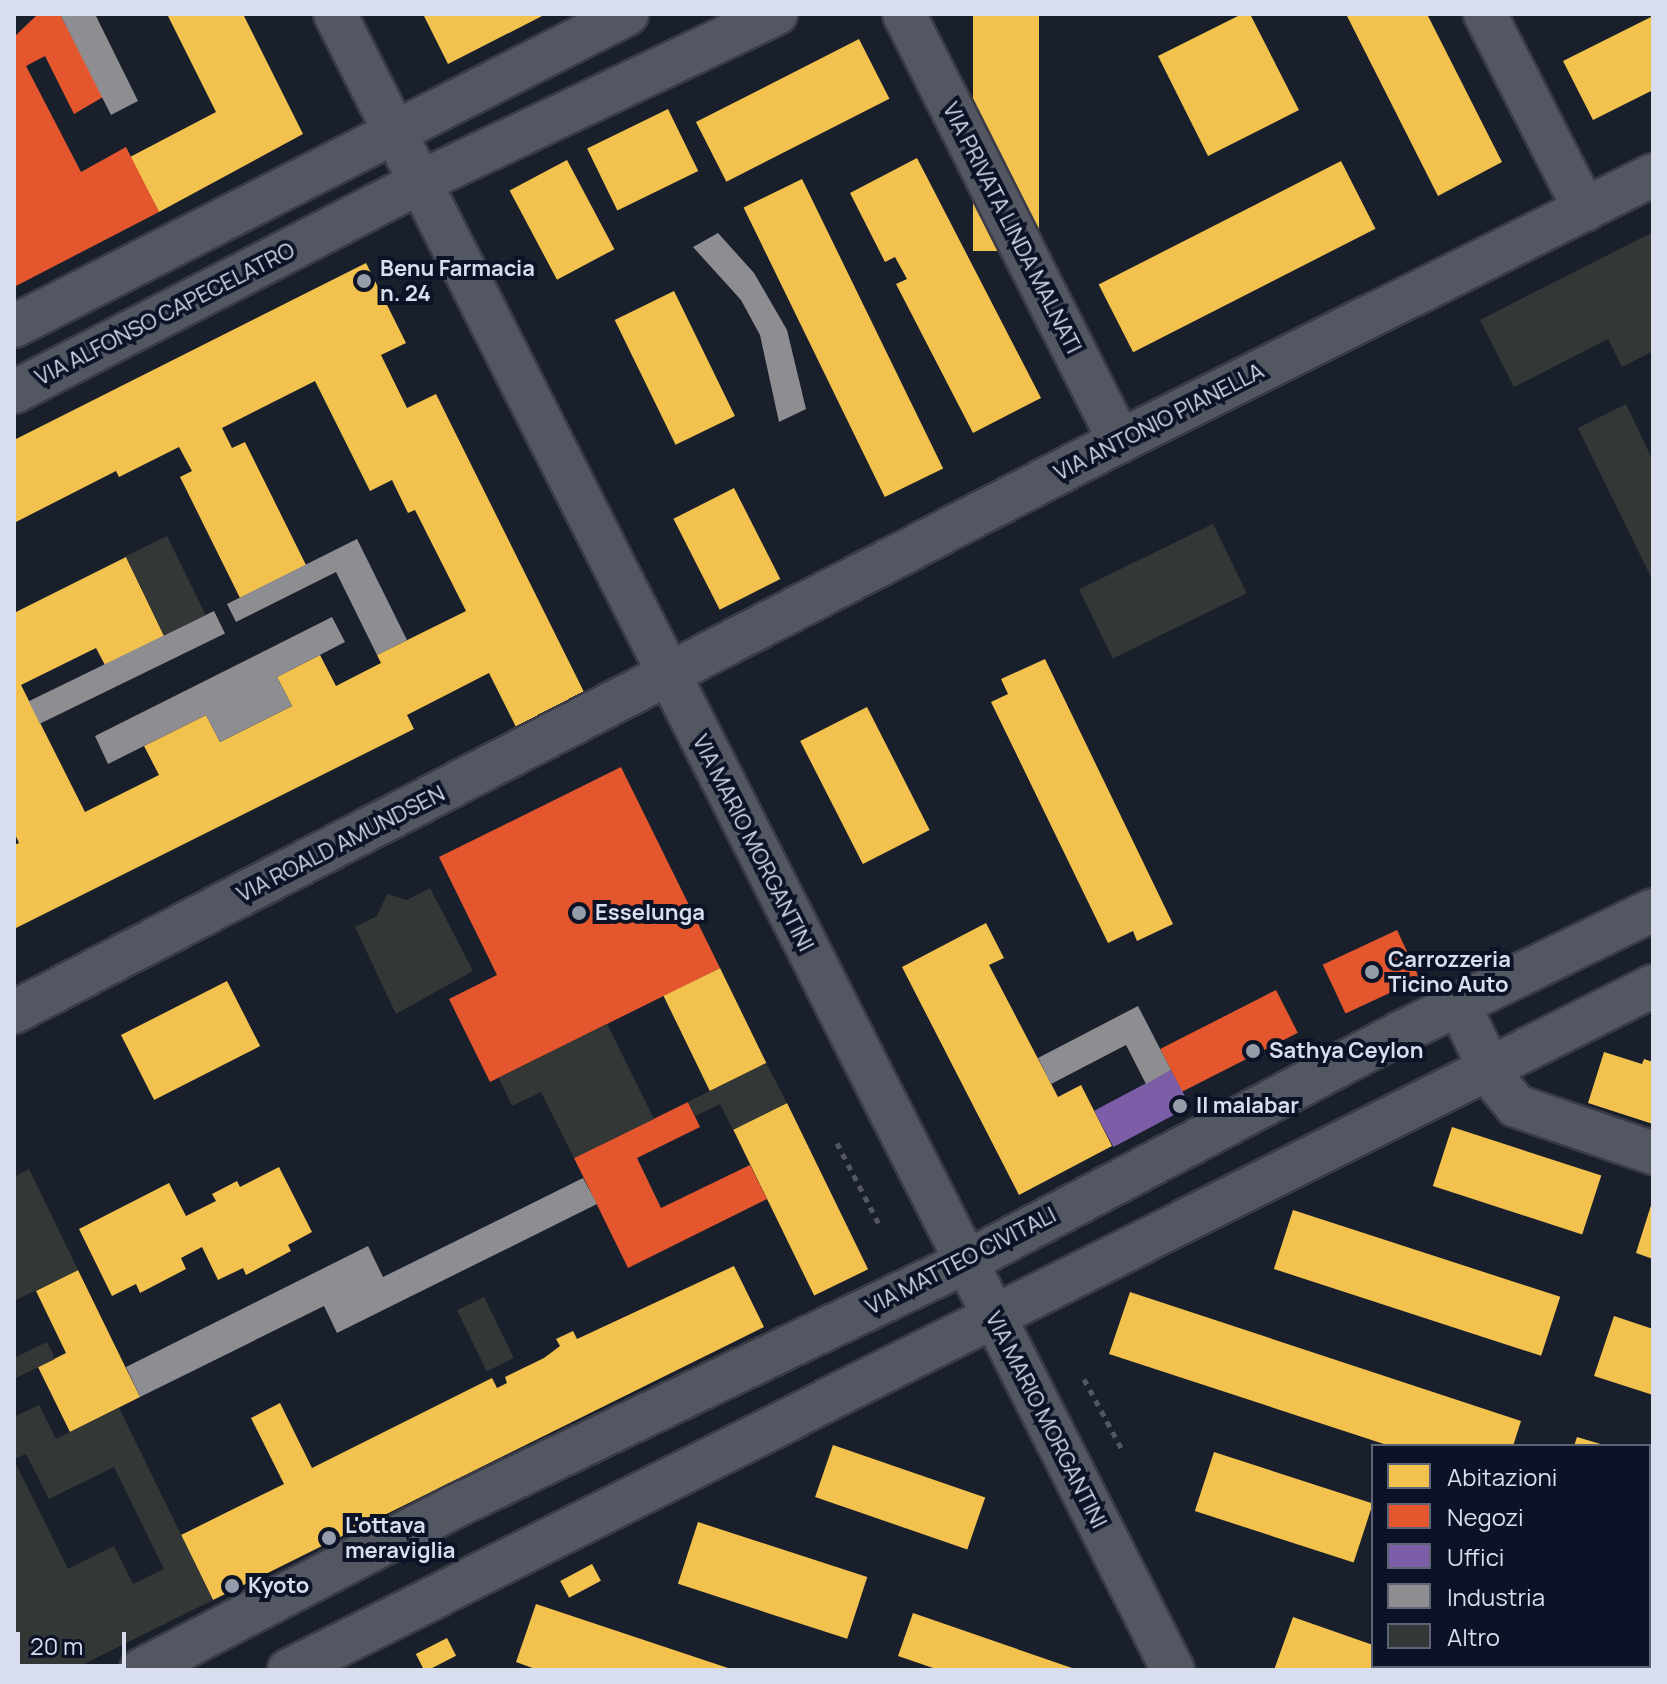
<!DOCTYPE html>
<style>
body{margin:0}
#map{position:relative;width:1667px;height:1684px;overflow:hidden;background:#1a202b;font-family:Manrope,sans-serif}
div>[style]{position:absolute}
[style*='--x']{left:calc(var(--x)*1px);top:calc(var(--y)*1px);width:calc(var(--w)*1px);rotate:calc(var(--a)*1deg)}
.homes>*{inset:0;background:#f2c14e;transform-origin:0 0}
.shops>*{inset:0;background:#e4572e;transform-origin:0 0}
.offices>*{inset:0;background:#7b5ea7;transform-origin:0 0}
.industry>*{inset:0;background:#8d8d92;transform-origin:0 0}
.building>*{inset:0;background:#333837;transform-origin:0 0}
.path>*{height:5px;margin-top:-2.5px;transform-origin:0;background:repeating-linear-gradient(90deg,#535761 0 6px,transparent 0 12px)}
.roads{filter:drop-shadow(2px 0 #393c47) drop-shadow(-2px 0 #393c47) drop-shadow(0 2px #393c47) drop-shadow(0 -2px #393c47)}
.minor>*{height:42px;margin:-21px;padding:0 21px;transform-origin:21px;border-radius:21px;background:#535761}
.dots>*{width:22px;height:22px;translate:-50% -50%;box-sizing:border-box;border:4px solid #0c1327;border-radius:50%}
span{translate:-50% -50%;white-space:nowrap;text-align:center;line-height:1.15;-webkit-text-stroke:8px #0c1327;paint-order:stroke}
.street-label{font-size:22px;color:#d8deed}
.poi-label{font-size:22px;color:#d8deed;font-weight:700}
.left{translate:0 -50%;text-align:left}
.frame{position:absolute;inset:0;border:16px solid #d8deed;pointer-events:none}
.legend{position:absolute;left:1371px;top:1444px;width:280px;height:224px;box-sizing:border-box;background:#0c1327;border:2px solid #5e6476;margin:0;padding:10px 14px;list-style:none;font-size:24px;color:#d8deed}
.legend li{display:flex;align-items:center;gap:16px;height:40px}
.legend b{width:40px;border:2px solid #5e6476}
.scale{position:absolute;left:16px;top:1632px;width:110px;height:36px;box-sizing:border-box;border:4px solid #d8deed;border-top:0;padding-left:10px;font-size:24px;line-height:28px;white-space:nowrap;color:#d8deed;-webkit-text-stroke:6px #0c1327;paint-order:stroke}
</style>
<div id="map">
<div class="homes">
<div style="clip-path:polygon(167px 14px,243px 14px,303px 134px,159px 212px,130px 157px,216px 112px)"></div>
<div style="clip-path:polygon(423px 14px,546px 14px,448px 64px)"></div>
<div style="left:973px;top:14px;width:66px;height:237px"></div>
<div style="clip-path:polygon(1242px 14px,1250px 14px,1299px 110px,1208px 156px,1158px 56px)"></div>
<div style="clip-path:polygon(1346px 14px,1427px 14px,1502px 162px,1438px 196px)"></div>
<div style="clip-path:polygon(1653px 16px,1653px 90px,1593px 120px,1563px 61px)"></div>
<div style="left:859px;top:39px;width:67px;height:183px;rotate:63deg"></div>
<div style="left:668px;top:109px;width:69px;height:90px;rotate:64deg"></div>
<div style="clip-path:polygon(917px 158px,1041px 398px,973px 433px,896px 284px,907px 279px,895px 257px,885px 262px,850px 193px)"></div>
<div style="left:567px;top:160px;width:101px;height:65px;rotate:62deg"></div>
<div style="left:1341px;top:161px;width:76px;height:272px;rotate:63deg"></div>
<div style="left:802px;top:179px;width:322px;height:65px;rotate:64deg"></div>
<div style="clip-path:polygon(366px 263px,406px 343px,381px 355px,407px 408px,436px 394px,584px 692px,516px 727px,489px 673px,407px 715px,414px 729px,14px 929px,14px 845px,19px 843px,14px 832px,14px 613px,126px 557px,164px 636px,105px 665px,96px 648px,21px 685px,85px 812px,159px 775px,144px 746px,206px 715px,220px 742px,292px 706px,277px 677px,320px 655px,336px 686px,381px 663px,377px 655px,466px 611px,415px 510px,408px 513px,392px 480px,370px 491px,315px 381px,222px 428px,232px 448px,245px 442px,306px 565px,240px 598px,180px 477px,192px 471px,179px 447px,119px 477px,116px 471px,14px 523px,14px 440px)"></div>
<div style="left:674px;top:291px;width:139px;height:66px;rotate:64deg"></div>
<div style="left:734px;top:488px;width:102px;height:68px;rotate:63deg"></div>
<div style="clip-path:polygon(1045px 659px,1173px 924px,1137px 941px,1133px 931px,1108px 943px,991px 702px,1008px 694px,1001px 679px)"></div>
<div style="left:867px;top:707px;width:138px;height:75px;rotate:63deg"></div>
<div style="clip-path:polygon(986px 923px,1004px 958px,989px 965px,1058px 1097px,1081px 1085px,1112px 1146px,1019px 1195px,902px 967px)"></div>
<div style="left:720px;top:968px;width:106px;height:63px;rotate:64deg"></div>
<div style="left:227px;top:981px;width:73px;height:119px;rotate:63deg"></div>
<div style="clip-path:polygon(1604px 1052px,1642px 1064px,1644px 1059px,1653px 1062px,1653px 1124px,1588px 1103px)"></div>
<div style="left:787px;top:1103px;width:185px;height:60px;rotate:64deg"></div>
<div style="left:1452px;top:1127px;width:157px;height:62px;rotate:18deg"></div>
<div style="clip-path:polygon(279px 1167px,312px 1232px,288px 1245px,291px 1251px,246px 1275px,243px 1268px,218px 1280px,202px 1247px,181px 1258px,186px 1269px,140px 1293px,136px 1284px,112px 1296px,79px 1229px,169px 1183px,186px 1216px,216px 1201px,212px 1194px,237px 1181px,240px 1187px)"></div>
<div style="clip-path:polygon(1652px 1202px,1653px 1202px,1653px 1259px,1636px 1253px)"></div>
<div style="left:1293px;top:1210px;width:281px;height:62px;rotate:18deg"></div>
<div style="clip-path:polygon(734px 1266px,764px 1327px,213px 1600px,181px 1535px,284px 1484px,251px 1418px,280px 1403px,312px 1468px,492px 1378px,497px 1388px,507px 1383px,505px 1377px,544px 1358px,560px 1346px,556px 1339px,573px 1331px,577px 1339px)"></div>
<div style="clip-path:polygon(78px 1270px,140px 1397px,70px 1432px,38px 1367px,66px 1353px,36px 1291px)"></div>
<div style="clip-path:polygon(1130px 1292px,1521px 1421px,1513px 1446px,1390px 1446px,1109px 1354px)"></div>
<div style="clip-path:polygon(1614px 1316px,1653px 1329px,1653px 1395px,1594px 1376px)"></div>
<div style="clip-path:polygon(1577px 1437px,1604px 1445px,1603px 1446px,1574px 1446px)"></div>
<div style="left:833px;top:1445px;width:161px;height:55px;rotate:19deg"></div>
<div style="left:1214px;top:1452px;width:167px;height:62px;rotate:18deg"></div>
<div style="left:1649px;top:1460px;width:4px;height:67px;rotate:14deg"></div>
<div style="left:698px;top:1522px;width:178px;height:65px;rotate:18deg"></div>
<div style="left:592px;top:1564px;width:19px;height:36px;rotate:62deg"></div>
<div style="left:1649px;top:1595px;width:4px;height:67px;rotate:27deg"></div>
<div style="clip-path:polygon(536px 1604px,731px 1669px,731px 1670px,538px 1670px,516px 1662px)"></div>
<div style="clip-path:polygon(913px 1613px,1072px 1668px,1071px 1670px,939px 1670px,898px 1656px)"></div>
<div style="clip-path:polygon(1293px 1617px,1373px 1645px,1373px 1666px,1443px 1670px,1274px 1670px)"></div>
<div style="left:447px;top:1638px;width:20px;height:35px;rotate:63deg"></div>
</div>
<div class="shops">
<div style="clip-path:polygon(38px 14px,60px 14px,103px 97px,74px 114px,45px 56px,26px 66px,81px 172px,126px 147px,159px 212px,14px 287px,14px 37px)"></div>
<div style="clip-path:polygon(621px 767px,720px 968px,490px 1082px,449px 999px,497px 975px,439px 857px)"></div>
<div style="left:1397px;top:930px;width:54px;height:82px;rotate:65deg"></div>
<div style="left:1276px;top:990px;width:48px;height:130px;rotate:63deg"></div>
<div style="clip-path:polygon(688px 1102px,700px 1127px,637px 1158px,661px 1208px,750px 1165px,767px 1199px,628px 1268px,574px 1158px)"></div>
</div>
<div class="offices">
<div style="left:1171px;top:1070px;width:41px;height:87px;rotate:62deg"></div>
</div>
<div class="industry">
<div style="clip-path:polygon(60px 14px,95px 14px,138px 101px,111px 115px)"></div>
<div style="clip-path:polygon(718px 233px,754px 273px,787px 330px,806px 409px,779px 422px,760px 335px,741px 300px,693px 247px)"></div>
<div style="clip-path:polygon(357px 539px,407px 640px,377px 655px,336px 572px,236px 622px,227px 604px)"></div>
<div style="left:214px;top:611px;width:25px;height:206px;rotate:64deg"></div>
<div style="clip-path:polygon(332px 617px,345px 642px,277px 677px,292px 706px,220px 742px,206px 715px,108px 764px,95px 736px)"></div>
<div style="clip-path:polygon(1138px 1006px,1171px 1070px,1146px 1084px,1126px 1045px,1051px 1084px,1038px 1058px)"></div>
<div style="clip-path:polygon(583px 1178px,597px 1204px,337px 1333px,324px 1306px,140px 1397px,126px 1367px,368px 1246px,383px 1277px)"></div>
</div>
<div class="building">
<div style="clip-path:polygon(1653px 232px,1653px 351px,1622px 367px,1608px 339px,1514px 387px,1480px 320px)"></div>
<div style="clip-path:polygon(1626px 404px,1653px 461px,1653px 581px,1578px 428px)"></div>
<div style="left:1213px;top:524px;width:77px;height:149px;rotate:64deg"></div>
<div style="left:167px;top:536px;width:88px;height:46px;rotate:64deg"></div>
<div style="clip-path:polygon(430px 888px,473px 971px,396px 1014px,355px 927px,377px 916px,387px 894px,407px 900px)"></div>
<div style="clip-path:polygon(607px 1024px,654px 1119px,574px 1158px,541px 1092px,512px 1106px,499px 1078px)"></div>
<div style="clip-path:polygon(766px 1063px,787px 1103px,733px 1130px,720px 1104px,695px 1116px,688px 1102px)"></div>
<div style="clip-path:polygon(29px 1169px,78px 1270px,14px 1301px,14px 1177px)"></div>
<div style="left:484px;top:1297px;width:68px;height:30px;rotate:64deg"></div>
<div style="clip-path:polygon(47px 1342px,55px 1359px,14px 1379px,14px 1358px)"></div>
<div style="clip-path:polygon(39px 1405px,56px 1439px,119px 1408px,213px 1600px,72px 1670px,14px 1670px,14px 1460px,68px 1569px,114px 1546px,133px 1584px,164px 1569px,114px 1467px,49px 1499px,26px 1454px,14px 1459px,14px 1417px)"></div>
</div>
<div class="path">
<div style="--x:837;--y:1143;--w:91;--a:62.6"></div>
<div style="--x:1084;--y:1379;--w:82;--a:61.6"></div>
</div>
<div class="roads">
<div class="minor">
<div style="--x:335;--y:14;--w:1856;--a:63.16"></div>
<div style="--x:904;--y:14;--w:479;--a:63.2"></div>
<div style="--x:1485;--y:14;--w:220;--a:63"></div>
<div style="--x:14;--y:326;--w:688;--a:-26.97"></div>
<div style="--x:14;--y:392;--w:457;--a:-27.3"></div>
<div style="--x:420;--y:182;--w:394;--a:-25.3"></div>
<div style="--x:1459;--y:1005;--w:83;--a:64.4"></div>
<div style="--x:1495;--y:1080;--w:33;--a:51"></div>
<div style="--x:1516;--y:1106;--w:145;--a:18.9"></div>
<div style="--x:14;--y:1012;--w:1245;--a:-27.31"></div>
<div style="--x:1120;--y:441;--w:596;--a:-26.52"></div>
<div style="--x:141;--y:1670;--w:357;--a:-27.5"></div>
<div style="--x:458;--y:1505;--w:563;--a:-25.56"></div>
<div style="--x:966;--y:1262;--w:493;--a:-27.8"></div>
<div style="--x:1402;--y:1032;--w:279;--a:-25.9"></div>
<div style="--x:289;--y:1670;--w:1526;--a:-26.63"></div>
</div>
</div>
<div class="dots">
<div style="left:364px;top:281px;background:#969ca9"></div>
<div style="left:579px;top:913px;background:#969ca9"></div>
<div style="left:1372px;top:972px;background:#969ca9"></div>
<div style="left:1253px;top:1051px;background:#969ca9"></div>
<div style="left:1180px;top:1106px;background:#969ca9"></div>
<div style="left:329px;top:1538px;background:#969ca9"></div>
<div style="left:232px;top:1586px;background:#969ca9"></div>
</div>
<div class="street-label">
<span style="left:1012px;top:228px;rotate:63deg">VIA PRIVATA LINDA MALNATI</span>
<span style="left:165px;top:314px;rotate:-27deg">VIA ALFONSO CAPECELATRO</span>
<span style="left:1159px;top:422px;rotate:-27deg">VIA ANTONIO PIANELLA</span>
<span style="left:753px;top:843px;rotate:63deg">VIA MARIO MORGANTINI</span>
<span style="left:341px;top:844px;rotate:-27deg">VIA ROALD AMUNDSEN</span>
<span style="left:961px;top:1261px;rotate:-27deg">VIA MATTEO CIVITALI</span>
<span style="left:1046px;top:1420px;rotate:63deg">VIA MARIO MORGANTINI</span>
</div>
<div class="poi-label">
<span class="left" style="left:380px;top:281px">Benu Farmacia<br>n. 24</span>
<span class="left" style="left:595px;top:913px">Esselunga</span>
<span class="left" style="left:1388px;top:972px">Carrozzeria<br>Ticino Auto</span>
<span class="left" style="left:1269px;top:1051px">Sathya Ceylon</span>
<span class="left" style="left:1196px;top:1106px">Il malabar</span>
<span class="left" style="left:345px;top:1538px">L'ottava<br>meraviglia</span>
<span class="left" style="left:248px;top:1586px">Kyoto</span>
</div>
<div class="frame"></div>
<ul class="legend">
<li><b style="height:22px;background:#f2c14e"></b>Abitazioni</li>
<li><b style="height:22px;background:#e4572e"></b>Negozi</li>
<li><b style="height:22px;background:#7b5ea7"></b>Uffici</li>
<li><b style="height:22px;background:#8d8d92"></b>Industria</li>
<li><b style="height:22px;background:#333837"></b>Altro</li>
</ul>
<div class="scale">20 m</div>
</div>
